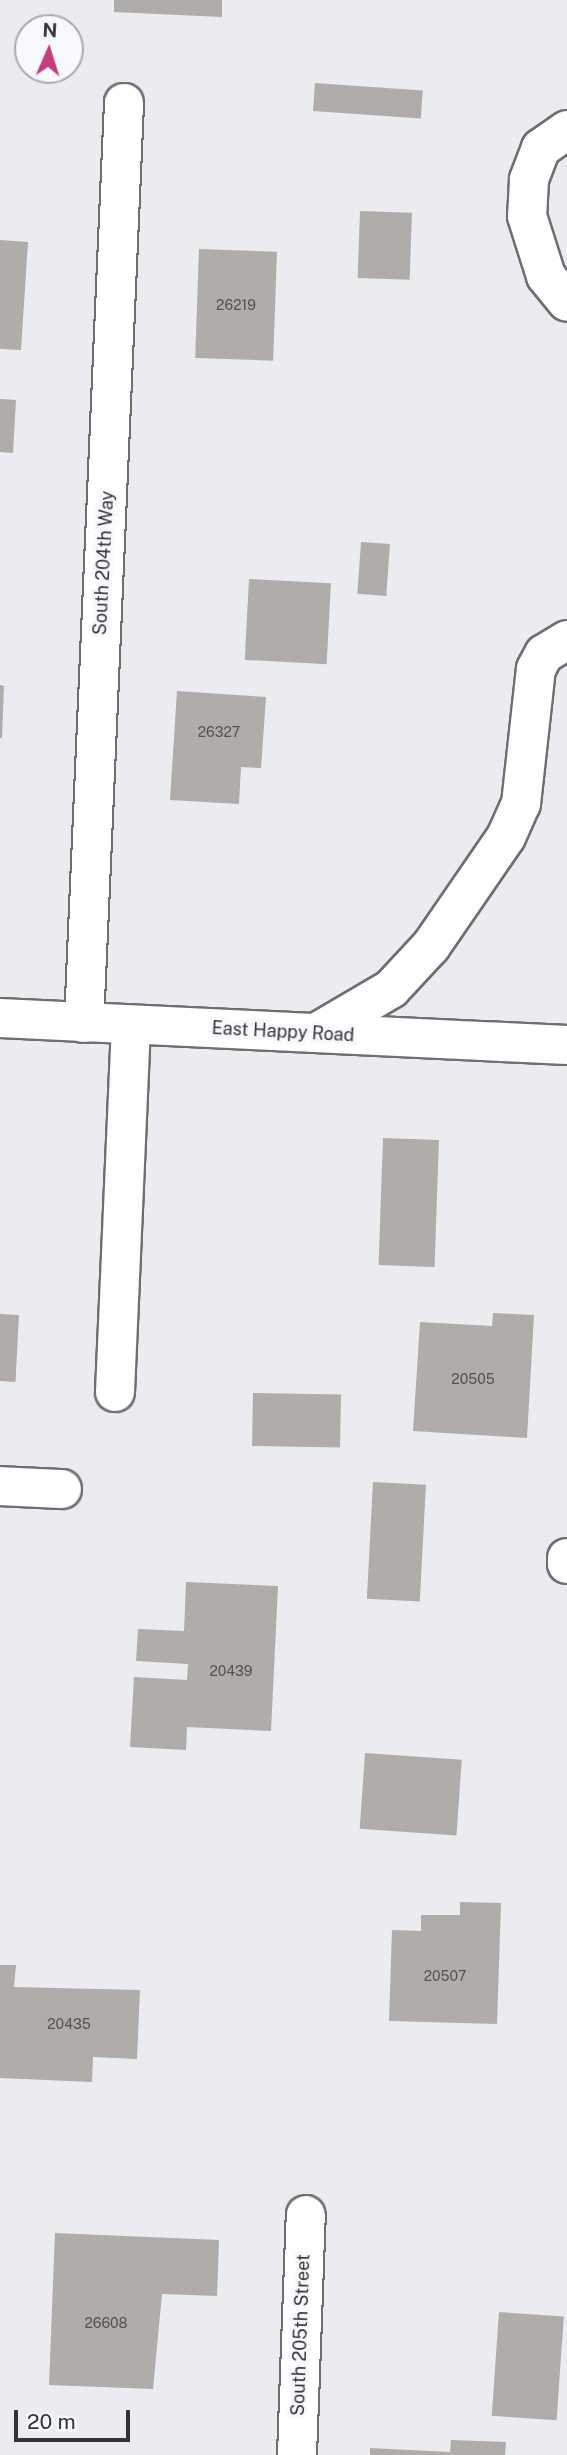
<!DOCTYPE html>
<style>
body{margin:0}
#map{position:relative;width:567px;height:2455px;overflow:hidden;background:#eaecef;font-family:"Public Sans",sans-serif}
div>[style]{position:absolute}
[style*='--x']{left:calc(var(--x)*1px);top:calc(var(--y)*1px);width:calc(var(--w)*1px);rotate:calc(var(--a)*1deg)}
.building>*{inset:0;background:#afacaa;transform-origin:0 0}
.roads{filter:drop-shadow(2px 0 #6d6f72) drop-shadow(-2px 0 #6d6f72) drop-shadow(0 2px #6d6f72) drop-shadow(0 -2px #6d6f72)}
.minor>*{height:38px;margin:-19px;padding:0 19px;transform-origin:19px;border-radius:19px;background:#fff}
span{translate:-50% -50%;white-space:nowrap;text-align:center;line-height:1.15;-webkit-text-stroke:7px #f7f9fd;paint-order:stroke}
.number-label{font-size:14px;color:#525252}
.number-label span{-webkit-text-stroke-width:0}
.street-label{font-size:18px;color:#333435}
.north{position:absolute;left:14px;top:14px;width:70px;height:70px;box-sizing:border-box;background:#f7f9fd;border:2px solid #a9aaad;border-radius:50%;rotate:3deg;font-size:19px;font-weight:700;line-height:28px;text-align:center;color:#333435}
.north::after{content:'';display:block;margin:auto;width:24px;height:32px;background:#c43e7f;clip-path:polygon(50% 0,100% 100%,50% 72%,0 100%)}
.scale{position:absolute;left:14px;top:2410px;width:116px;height:32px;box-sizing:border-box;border:4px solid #333435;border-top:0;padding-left:9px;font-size:21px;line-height:24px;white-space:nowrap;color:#333435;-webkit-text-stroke:5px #f7f9fd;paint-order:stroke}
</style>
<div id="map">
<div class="building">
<div style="clip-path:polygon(114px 0,222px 0,222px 17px,114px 12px)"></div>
<div style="left:315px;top:83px;width:108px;height:28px;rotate:4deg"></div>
<div style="left:360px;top:211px;width:52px;height:67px;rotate:2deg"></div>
<div style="clip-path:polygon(0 240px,28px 242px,21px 350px,0 349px)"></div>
<div style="left:199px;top:249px;width:78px;height:109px;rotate:2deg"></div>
<div style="clip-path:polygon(0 399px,16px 400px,13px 453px,0 452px)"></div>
<div style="left:361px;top:542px;width:29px;height:52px;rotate:4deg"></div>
<div style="left:249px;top:579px;width:82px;height:81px;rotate:3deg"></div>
<div style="clip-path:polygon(0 685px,4px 686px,2px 738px,0 738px)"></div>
<div style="clip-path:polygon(177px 691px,266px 697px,261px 768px,241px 767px,239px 804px,170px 800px)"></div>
<div style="left:383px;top:1138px;width:56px;height:127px;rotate:2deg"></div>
<div style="clip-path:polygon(493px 1313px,534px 1315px,527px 1438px,413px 1431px,420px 1322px,492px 1326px)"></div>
<div style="left:0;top:1314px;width:19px;height:67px;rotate:3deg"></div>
<div style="left:253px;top:1393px;width:88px;height:53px;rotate:1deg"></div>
<div style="left:373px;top:1482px;width:53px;height:117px;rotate:3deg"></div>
<div style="clip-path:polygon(186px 1582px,278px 1586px,271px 1731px,187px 1727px,186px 1750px,130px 1747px,134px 1677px,187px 1680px,188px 1664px,136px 1661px,138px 1629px,184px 1631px)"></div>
<div style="left:365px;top:1753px;width:97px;height:76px;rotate:4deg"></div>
<div style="clip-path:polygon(460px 1902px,501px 1903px,497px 2024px,389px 2021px,392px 1930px,421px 1931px,421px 1915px,460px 1915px)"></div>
<div style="clip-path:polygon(0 1965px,16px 1965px,14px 1987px,140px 1990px,137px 2059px,93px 2057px,92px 2082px,0 2078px)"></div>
<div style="clip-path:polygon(55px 2233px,219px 2240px,217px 2296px,162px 2294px,153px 2389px,49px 2385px)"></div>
<div style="left:499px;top:2312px;width:65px;height:104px;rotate:4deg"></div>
<div style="clip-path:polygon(451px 2440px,506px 2442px,505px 2455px,370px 2455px,370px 2448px,450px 2452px)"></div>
</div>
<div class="roads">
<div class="minor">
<div style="--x:567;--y:130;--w:32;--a:145"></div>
<div style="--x:541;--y:148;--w:34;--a:111"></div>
<div style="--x:529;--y:180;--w:36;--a:93"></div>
<div style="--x:527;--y:216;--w:63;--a:72.4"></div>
<div style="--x:546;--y:276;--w:33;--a:51"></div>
<div style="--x:0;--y:1018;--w:568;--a:2.73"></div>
<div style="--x:84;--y:1023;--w:921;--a:-87.51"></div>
<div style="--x:316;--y:1033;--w:87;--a:-30.4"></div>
<div style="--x:391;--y:989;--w:59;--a:-47.1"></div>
<div style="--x:431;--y:946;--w:132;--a:-55.5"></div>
<div style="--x:506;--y:837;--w:36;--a:-66"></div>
<div style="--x:521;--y:804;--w:136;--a:-83.7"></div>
<div style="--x:536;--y:669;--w:17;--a:-62"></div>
<div style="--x:544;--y:654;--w:27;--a:-31"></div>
<div style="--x:115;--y:1392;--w:367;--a:-87.5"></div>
<div style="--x:0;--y:1486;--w:62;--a:2.8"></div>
<div style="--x:567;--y:1564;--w:6;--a:-90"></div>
<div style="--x:297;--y:2455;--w:240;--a:-87.9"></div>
</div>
</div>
<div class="number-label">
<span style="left:236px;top:305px">26219</span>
<span style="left:219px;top:732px">26327</span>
<span style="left:473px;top:1379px">20505</span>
<span style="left:231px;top:1671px">20439</span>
<span style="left:445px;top:1976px">20507</span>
<span style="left:69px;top:2024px">20435</span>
<span style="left:106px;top:2323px">26608</span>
</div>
<div class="street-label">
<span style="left:104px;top:563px;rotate:-87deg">South 204th Way</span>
<span style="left:283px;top:1032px;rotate:3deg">East Happy Road</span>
<span style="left:301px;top:2335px;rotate:-88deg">South 205th Street</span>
</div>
<div class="north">N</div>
<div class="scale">20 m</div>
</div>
